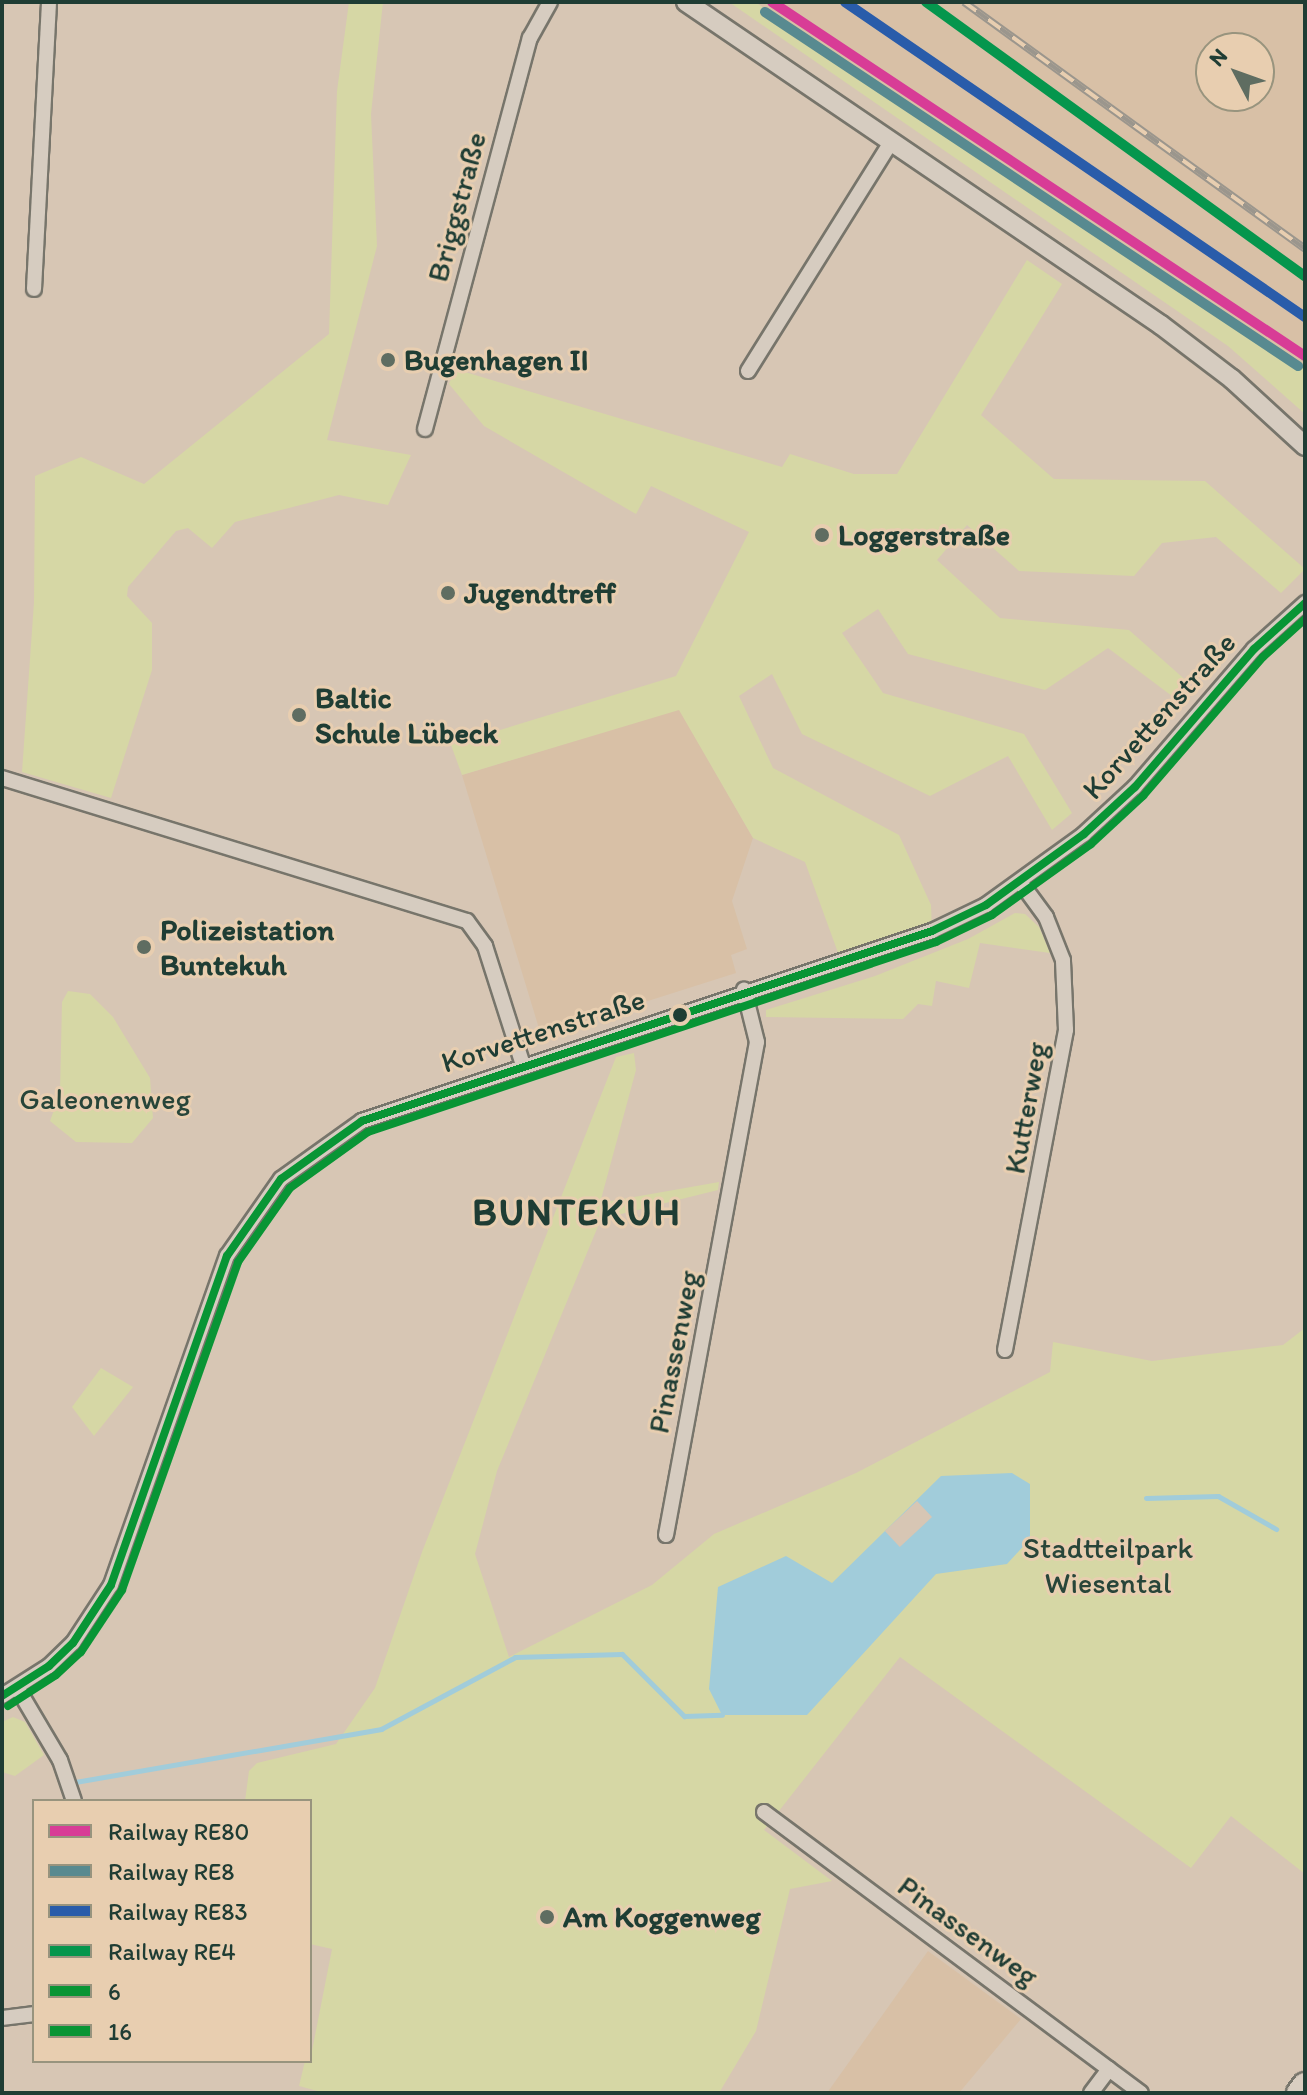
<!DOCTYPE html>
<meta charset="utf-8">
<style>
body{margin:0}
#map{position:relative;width:1307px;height:2095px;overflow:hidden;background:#d7c6b4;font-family:Itim,sans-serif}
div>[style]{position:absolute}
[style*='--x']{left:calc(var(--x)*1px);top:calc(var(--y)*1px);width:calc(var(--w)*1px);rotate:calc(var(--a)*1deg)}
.built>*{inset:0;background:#d8c0a6}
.green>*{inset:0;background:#d6d7a5}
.water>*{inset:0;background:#a1ccda}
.pier>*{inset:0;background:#d7c6b4;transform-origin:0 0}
.stream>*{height:5px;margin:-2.5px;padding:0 2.5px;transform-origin:2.5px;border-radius:2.5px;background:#a1ccda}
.roads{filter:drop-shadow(2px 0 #77756b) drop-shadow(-2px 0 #77756b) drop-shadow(0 2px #77756b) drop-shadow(0 -2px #77756b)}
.minor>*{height:14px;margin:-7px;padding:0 7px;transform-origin:7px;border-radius:7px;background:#d6ccc0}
.tertiary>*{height:18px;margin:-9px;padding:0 9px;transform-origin:9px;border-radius:9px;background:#d6ccc0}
.primary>*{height:24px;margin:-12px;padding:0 12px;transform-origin:12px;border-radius:12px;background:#d9cec1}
.rail>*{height:8px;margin-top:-4px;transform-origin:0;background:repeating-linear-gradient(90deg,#e8ceb0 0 15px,#9b968d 0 30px);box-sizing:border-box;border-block:2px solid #9b968d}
.bus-1>*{height:8px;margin:-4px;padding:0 4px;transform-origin:4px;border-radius:4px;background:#089535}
.bus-2>*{height:8px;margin:-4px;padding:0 4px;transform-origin:4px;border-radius:4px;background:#089535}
.rail-1>*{height:10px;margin:-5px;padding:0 5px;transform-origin:5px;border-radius:5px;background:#d83c96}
.rail-2>*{height:10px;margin:-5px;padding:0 5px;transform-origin:5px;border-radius:5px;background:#588a90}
.rail-3>*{height:10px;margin:-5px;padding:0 5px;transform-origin:5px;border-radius:5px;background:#295caa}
.rail-4>*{height:10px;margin:-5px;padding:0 5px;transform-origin:5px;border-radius:5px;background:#05964d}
.dots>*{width:22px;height:22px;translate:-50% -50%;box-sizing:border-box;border:4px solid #e8ceb0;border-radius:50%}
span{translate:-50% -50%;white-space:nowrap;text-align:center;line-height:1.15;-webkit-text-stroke:6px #e8ceb0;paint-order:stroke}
.street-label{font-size:30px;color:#1f3d34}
.poi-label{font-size:30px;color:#1f3d34;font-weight:700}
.left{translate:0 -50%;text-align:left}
.park-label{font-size:30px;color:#284539}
.district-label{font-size:38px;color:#1f3d34;font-weight:700;letter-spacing:2px}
.frame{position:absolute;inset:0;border:4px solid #1f3d34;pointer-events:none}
.legend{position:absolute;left:32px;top:1799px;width:280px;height:264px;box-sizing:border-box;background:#e8ceb0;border:2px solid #98947e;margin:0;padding:10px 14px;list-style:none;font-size:24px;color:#1f3d34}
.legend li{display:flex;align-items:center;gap:16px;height:40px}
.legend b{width:40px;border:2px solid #98947e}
.north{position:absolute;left:1195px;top:32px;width:80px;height:80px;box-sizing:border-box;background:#e8ceb0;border:2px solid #98947e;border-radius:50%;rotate:311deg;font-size:22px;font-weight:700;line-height:32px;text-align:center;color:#1f3d34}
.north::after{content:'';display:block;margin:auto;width:28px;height:36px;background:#5f6d61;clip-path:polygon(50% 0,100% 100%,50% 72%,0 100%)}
</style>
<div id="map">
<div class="built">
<div style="clip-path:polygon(evenodd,755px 2px,1305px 2px,1305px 368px,1227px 313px,755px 2px,1211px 48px,1259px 48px,1259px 96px,1211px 96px,1211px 48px)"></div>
<div style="clip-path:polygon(679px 709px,753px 838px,732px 901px,747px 949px,731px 955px,736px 973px,541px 1035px,462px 775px)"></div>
<div style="clip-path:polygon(928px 1951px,1021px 2019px,959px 2093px,827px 2093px)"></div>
</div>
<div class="green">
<div style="clip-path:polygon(349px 2px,383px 2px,371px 114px,377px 246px,327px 440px,411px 455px,388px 505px,339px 495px,235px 522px,212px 548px,188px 528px,176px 531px,128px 587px,127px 596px,152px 623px,152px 670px,111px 798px,22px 772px,34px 602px,35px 476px,81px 457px,144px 484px,329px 334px,337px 91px)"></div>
<div style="clip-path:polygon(729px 2px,755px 2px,1305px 368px,1305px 414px,1228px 346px)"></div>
<div style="clip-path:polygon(1027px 260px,1062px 284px,981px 415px,1054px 479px,1205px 481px,1305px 569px,1281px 593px,1216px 537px,1162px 543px,1134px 576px,1019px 571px,967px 525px,937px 560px,1000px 618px,1129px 630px,1190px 684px,1176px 699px,1108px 648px,1045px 690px,908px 654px,878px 609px,842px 633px,883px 693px,1024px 734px,1072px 813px,1052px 830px,1008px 756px,930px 796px,802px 734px,772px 674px,739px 696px,773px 768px,899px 835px,931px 905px,932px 931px,841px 961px,805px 862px,753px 838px,679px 710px,462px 775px,451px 745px,676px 676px,749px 532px,651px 486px,636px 514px,484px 426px,449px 384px,455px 369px,782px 467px,790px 454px,854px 474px,897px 474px)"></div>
<div style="clip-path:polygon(1015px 913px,1025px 914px,1039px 927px,1050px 953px,980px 943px,969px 988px,936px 981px,932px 1006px,918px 1004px,903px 1019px,766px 1017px,766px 1010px,875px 976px,968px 939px)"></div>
<div style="clip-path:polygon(68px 991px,90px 994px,113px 1017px,150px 1078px,153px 1118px,132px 1143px,76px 1142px,50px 1121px,60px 1093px,62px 1002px)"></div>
<div style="clip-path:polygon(634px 1053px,636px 1070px,600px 1203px,719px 1182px,718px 1190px,601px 1219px,497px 1471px,475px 1554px,509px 1657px,652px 1585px,714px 1534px,856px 1473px,1050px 1372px,1053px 1342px,1152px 1361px,1283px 1345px,1305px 1328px,1305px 1874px,1231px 1816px,1191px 1868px,900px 1657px,764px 1830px,832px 1881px,790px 1889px,756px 2031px,719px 2093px,325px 2093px,299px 2086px,305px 2061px,310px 2061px,332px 1949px,310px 1944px,310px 1801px,245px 1801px,249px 1771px,257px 1763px,336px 1744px,375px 1688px,422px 1552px,616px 1057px)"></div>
<div style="clip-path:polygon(101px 1368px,133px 1387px,94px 1436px,72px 1407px)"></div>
<div style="clip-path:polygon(13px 1717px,25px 1722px,44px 1755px,15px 1776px,2px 1772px,2px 1722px)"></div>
</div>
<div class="water">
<div style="clip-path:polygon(1012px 1473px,1030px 1484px,1030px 1539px,1007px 1564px,936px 1574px,807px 1715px,722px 1715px,709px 1689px,718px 1587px,786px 1556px,832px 1583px,941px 1476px)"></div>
</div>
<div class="pier">
<div style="left:917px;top:1501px;width:22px;height:44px;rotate:47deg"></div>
</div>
<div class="stream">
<div style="--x:1146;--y:1498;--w:72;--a:-1.6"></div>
<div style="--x:1218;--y:1496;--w:67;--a:29.6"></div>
<div style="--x:75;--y:1782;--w:311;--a:-9.8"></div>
<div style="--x:381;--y:1729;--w:152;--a:-28.2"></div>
<div style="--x:515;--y:1657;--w:107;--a:-1.6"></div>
<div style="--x:622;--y:1654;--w:88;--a:45"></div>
<div style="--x:684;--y:1716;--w:38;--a:-2"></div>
</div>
<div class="roads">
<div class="minor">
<div style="--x:34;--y:289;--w:287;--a:-87"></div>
<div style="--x:748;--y:371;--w:270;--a:-58"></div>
<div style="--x:425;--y:429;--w:405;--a:-75"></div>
<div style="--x:530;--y:38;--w:41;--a:-60.9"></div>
<div style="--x:2;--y:778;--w:486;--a:17.1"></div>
<div style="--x:467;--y:921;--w:31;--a:54"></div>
<div style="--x:485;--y:946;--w:125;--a:72.3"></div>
<div style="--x:1005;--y:1350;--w:326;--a:-79.2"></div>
<div style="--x:1066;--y:1030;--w:70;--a:-92.5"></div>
<div style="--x:1063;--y:960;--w:46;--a:-111.6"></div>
<div style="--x:1046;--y:917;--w:42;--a:-126.3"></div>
<div style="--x:666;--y:1535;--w:501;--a:-79.54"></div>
<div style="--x:757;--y:1042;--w:54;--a:-104"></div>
<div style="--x:18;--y:1689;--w:82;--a:59.4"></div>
<div style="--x:60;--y:1760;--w:43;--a:71.1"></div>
<div style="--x:2;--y:1696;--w:56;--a:-32.6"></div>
<div style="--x:49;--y:1666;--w:33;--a:-44"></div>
<div style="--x:73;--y:1643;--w:69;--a:-56.8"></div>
<div style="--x:111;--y:1585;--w:349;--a:-70.6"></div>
<div style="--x:227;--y:1256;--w:94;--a:-55"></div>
<div style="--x:281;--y:1179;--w:100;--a:-35.6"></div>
<div style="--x:362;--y:1121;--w:601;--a:-18.43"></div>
<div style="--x:932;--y:931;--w:60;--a:-25.7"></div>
<div style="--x:986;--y:905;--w:121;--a:-35.9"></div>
<div style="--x:1084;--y:834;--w:69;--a:-42.7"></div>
<div style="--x:1135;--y:787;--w:182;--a:-49.2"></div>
<div style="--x:1254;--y:649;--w:69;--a:-42"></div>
<div style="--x:764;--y:1812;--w:470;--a:36.7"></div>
<div style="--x:2;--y:2018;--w:32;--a:-7"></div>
<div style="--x:1091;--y:2093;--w:30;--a:-53"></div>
</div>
<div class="tertiary">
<div style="--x:686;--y:2;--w:574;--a:34.22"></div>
<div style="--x:1161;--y:325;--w:89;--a:37.3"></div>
<div style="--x:1232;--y:379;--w:99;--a:42.5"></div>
</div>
<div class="primary">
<div style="--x:1299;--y:2093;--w:10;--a:-53"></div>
</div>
</div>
<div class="rail">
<div style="--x:964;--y:2;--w:421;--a:35.9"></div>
</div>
<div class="bus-1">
<div style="--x:2;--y:1696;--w:56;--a:-32.6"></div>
<div style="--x:49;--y:1666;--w:33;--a:-44"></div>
<div style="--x:73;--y:1643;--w:69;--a:-56.8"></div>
<div style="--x:111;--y:1585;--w:349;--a:-70.6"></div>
<div style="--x:227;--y:1256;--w:94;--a:-55"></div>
<div style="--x:281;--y:1179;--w:100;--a:-35.6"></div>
<div style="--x:362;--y:1121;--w:601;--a:-18.43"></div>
<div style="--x:932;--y:931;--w:60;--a:-25.7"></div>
<div style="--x:986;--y:905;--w:121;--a:-35.9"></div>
<div style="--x:1084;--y:834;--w:69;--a:-42.7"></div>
<div style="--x:1135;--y:787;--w:182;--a:-49.2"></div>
<div style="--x:1254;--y:649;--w:69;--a:-42"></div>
</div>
<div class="bus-2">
<div style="--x:8;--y:1706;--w:57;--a:-32.9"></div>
<div style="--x:56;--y:1675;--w:34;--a:-43"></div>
<div style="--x:81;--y:1652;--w:74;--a:-56.5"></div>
<div style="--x:122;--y:1590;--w:348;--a:-70.5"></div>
<div style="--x:238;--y:1262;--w:90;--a:-54.9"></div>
<div style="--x:290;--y:1188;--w:96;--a:-35.7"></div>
<div style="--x:368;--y:1132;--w:599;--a:-18.5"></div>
<div style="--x:936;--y:942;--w:62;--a:-25.7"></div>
<div style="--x:992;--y:915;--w:122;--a:-35.6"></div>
<div style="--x:1091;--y:844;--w:71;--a:-42.7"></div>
<div style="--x:1143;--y:796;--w:184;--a:-49.2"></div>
<div style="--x:1263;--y:657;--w:57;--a:-42.1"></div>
</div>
<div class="rail-1">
<div style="--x:772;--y:2;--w:640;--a:33.59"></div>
</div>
<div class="rail-2">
<div style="--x:765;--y:12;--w:640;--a:33.59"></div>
</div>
<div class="rail-3">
<div style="--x:845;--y:2;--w:558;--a:34.4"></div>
</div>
<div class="rail-4">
<div style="--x:926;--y:2;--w:468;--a:35.9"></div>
</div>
<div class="dots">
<div style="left:388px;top:360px;background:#5f6d61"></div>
<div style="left:822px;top:535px;background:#5f6d61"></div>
<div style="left:448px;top:593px;background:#5f6d61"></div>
<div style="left:299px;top:715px;background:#5f6d61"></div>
<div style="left:144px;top:947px;background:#5f6d61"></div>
<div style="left:680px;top:1015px;background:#1f3d34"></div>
<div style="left:547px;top:1917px;background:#5f6d61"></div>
</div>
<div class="street-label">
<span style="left:457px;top:207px;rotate:-75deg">Briggstraße</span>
<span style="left:1159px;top:716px;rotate:-48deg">Korvettenstraße</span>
<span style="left:543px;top:1031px;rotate:-18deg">Korvettenstraße</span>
<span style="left:1026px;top:1108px;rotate:-80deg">Kutterweg</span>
<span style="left:674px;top:1352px;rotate:-79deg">Pinassenweg</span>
<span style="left:968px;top:1931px;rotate:36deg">Pinassenweg</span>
</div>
<div class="poi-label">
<span class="left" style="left:404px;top:360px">Bugenhagen II</span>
<span class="left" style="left:838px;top:535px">Loggerstraße</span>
<span class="left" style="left:464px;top:593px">Jugendtreff</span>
<span class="left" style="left:315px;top:715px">Baltic<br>Schule Lübeck</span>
<span class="left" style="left:160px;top:947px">Polizeistation<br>Buntekuh</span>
<span class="left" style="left:563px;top:1917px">Am Koggenweg</span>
</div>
<div class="park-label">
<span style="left:105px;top:1099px">Galeonenweg</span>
<span style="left:1108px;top:1565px">Stadtteilpark<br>Wiesental</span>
</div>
<div class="district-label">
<span style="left:577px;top:1213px">BUNTEKUH</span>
</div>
<div class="frame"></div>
<ul class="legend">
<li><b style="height:10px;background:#d83c96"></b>Railway RE80</li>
<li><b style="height:10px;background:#588a90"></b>Railway RE8</li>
<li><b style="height:10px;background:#295caa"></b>Railway RE83</li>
<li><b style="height:10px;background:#05964d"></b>Railway RE4</li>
<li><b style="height:10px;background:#089535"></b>6</li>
<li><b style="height:10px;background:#089535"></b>16</li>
</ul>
<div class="north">N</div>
</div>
